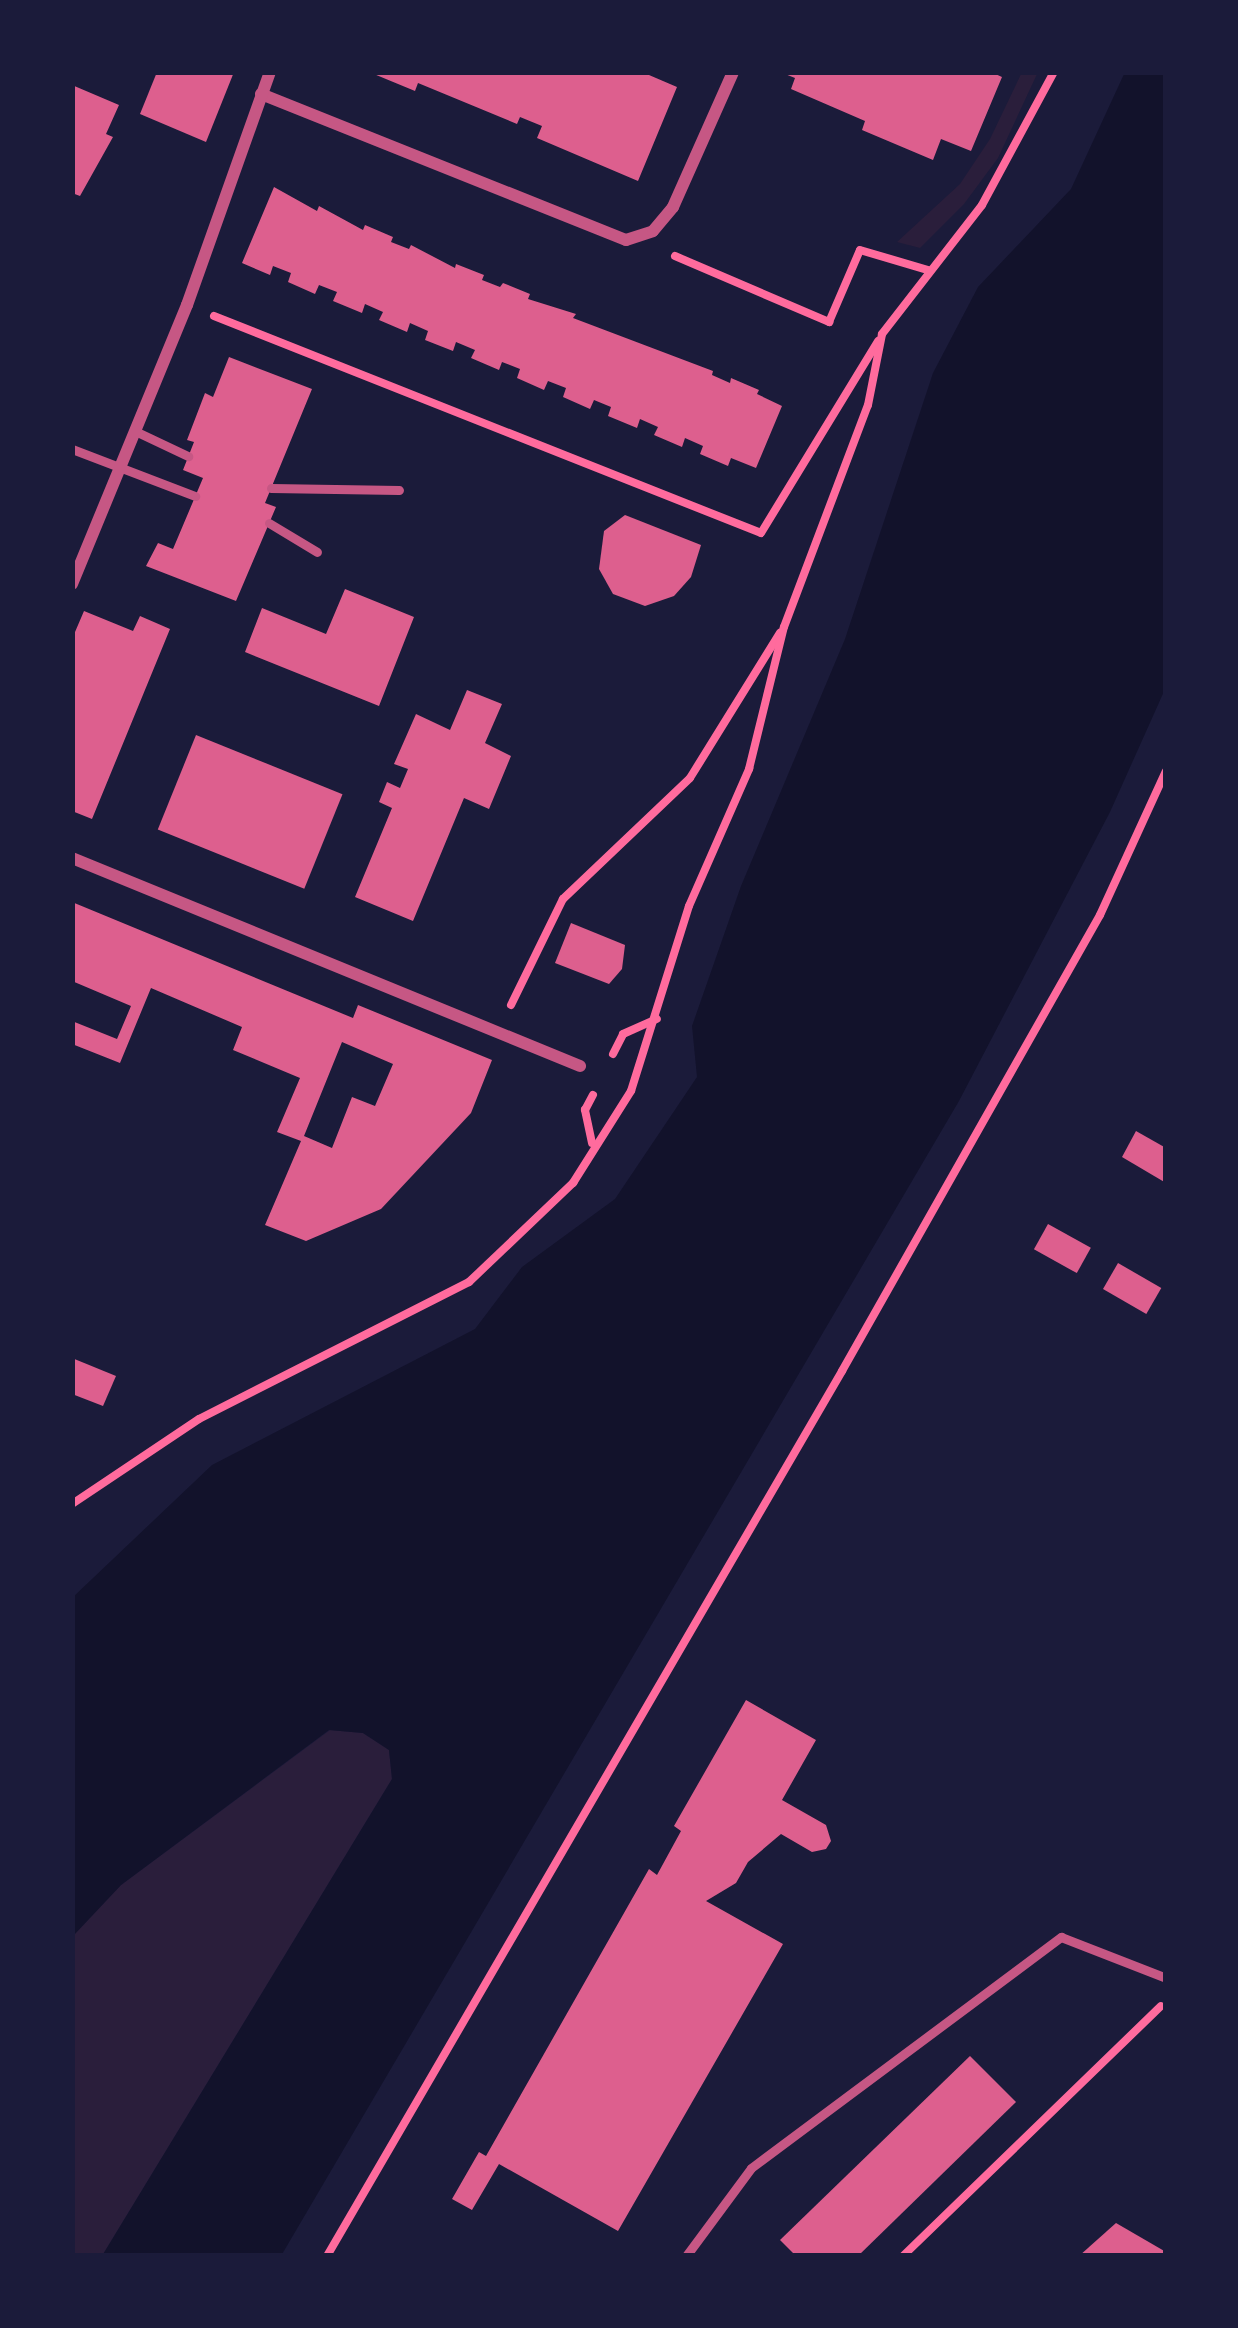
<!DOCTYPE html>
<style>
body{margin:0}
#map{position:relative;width:1238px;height:2328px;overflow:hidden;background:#1b1b3a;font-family:Jost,sans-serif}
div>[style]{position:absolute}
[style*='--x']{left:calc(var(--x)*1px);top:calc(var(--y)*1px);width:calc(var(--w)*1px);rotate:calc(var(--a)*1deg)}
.green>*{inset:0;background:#2a1e3b}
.water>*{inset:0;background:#12122b}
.building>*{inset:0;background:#dd5f8e;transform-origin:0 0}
.path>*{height:8px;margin:-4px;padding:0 4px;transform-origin:4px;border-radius:4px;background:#ff6b9d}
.service>*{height:9px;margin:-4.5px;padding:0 4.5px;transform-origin:4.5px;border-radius:4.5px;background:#c65784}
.minor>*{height:12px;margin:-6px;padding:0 6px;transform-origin:6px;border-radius:6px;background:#c65784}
span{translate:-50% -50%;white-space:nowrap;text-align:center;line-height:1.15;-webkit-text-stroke:9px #1b1b3a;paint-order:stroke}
.frame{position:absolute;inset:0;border:75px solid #1b1b3a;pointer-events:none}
</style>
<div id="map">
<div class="green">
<div style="clip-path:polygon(1022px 72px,1038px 72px,998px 158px,964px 204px,920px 248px,897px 242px,960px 184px,990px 139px)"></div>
<div style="clip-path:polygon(330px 1730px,363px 1733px,389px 1750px,392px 1779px,102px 2256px,72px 2256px,72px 1937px,121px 1885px)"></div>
</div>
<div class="water">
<div style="clip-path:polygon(1125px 72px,1166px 72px,1166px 687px,1110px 812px,959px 1101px,281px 2256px,102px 2256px,392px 1779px,389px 1750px,363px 1733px,329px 1730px,121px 1885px,72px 1937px,72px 1598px,212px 1465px,475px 1329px,522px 1267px,615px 1199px,697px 1077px,692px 1026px,741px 886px,845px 639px,933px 373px,978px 287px,1071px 189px)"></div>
</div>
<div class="building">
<div style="clip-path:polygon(157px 72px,234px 72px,206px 142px,140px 114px)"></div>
<div style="clip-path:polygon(369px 72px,642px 72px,677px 87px,638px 181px,537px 138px,542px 126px,520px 117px,517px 124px,418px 83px,415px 91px)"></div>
<div style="clip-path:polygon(780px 72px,991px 72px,1002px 77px,971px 151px,941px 139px,933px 160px,862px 130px,865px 121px,791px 89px,795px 78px)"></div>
<div style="clip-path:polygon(72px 85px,119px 105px,106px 134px,113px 137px,80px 196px,72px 193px)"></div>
<div style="clip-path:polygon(274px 187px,317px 211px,319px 206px,363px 230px,365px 225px,393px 237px,391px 242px,409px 249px,411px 245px,455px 268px,456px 264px,484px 275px,482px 280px,500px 287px,503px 283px,530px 294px,528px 299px,576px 314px,573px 318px,713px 371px,712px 375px,730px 383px,731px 378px,759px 390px,757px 394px,782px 406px,756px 468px,731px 458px,728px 466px,700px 454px,703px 446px,685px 438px,682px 447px,654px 435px,658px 427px,640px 419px,637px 428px,608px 416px,611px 407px,594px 400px,590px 409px,563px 397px,566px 388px,548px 381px,544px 390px,517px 378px,520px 369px,502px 362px,499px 370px,471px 358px,475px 350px,456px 342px,453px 351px,425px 340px,428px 331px,410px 323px,407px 332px,379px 320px,383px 312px,365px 304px,362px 313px,333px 301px,337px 292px,319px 285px,315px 294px,288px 282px,291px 273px,273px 266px,270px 275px,242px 263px)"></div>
<div style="clip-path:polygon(229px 357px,312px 389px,265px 503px,276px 507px,236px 601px,146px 566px,158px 543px,173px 549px,203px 478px,183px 470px,194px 442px,187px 440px,205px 393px,213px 397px)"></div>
<div style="clip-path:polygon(625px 515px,701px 545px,691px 577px,674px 596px,645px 606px,613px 594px,599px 569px,604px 531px)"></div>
<div style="clip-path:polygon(345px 589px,414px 617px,379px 706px,245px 652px,262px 608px,326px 634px)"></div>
<div style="clip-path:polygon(84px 611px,133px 631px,140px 616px,170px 629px,92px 819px,72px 811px,72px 639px)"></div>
<div style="clip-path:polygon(467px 690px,502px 704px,485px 743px,511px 756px,489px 809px,464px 798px,413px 921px,355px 897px,392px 808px,379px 802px,387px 782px,400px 788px,408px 769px,394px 764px,416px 714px,450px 730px)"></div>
<div style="left:196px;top:735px;width:158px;height:102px;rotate:22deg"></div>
<div style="clip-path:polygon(evenodd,72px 902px,353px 1018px,358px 1005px,492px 1060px,471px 1113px,381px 1209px,306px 1241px,265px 1225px,301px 1141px,277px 1132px,300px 1078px,233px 1050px,242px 1027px,151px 988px,120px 1063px,72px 1044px,72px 1021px,117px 1039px,131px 1006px,72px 981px,72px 902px,342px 1042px,393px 1064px,375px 1106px,352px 1097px,332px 1148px,304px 1136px,342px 1042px)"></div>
<div style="clip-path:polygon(571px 923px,625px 945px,622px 969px,609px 984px,555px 963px)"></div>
<div style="clip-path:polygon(1136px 1131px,1166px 1148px,1166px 1183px,1122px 1157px)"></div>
<div style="left:1048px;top:1224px;width:49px;height:29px;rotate:29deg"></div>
<div style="left:1118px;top:1263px;width:50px;height:30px;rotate:30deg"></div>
<div style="clip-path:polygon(72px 1358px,116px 1376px,103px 1406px,72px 1394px)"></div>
<div style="clip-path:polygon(746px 1700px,816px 1740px,782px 1800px,826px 1825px,831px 1841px,826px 1849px,812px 1852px,781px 1834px,748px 1862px,736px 1883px,706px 1901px,783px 1944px,618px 2231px,499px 2164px,472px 2210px,452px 2199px,479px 2152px,486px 2156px,649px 1869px,657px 1875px,681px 1831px,674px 1826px)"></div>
<div style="clip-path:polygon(970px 2056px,1016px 2102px,858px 2256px,796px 2256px,780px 2240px)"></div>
<div style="clip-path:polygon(1116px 2223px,1166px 2252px,1166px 2256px,1079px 2256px)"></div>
</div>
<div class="path">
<div style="--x:675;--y:256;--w:168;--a:23.2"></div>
<div style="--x:829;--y:322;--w:78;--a:-66.7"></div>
<div style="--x:860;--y:250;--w:71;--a:16.4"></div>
<div style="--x:214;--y:316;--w:588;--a:21.64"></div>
<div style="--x:761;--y:533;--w:225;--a:-58.6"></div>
<div style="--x:511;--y:1005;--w:118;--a:-63.9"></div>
<div style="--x:563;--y:899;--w:175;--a:-43.6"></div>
<div style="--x:690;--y:778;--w:171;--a:-58.2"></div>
<div style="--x:613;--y:1054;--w:22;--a:-63"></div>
<div style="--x:623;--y:1034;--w:37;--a:-24"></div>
<div style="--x:592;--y:1143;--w:34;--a:-102"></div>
<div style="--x:585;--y:1110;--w:17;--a:-62"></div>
<div style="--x:72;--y:1504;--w:153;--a:-33.8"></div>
<div style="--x:199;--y:1419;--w:303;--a:-26.9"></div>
<div style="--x:469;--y:1282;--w:144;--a:-43.6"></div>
<div style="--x:573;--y:1183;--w:109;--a:-57.8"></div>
<div style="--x:631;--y:1091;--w:194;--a:-72.6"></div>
<div style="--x:689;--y:906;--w:150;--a:-66.3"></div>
<div style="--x:749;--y:769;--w:146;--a:-76.2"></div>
<div style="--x:784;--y:627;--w:237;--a:-69.3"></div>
<div style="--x:868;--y:405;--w:72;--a:-78.8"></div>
<div style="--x:882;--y:334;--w:163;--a:-52.2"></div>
<div style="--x:982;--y:205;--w:151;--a:-61.6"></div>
<div style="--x:327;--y:2256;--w:1024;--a:-59.8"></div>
<div style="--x:842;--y:1371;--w:524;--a:-60.5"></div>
<div style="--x:1100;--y:915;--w:158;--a:-65.4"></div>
<div style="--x:903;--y:2256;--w:359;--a:-44.1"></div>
</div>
<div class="service">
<div style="--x:135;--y:431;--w:59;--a:25.3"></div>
<div style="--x:72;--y:449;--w:132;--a:20.9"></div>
<div style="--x:271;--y:488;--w:128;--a:0.9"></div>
<div style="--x:269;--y:523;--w:56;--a:31.1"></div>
<div style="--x:686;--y:2256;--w:109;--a:-53.5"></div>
<div style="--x:751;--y:2168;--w:387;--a:-36.7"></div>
<div style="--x:1061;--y:1937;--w:113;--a:21.3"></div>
</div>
<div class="minor">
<div style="--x:261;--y:94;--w:393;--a:21.8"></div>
<div style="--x:626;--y:240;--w:28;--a:-18"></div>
<div style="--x:653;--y:231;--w:31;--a:-50"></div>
<div style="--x:673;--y:207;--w:148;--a:-66"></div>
<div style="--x:72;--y:584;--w:302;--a:-67.6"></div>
<div style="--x:187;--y:305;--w:247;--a:-70.4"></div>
<div style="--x:72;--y:858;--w:549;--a:22.27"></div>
</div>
<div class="frame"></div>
</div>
